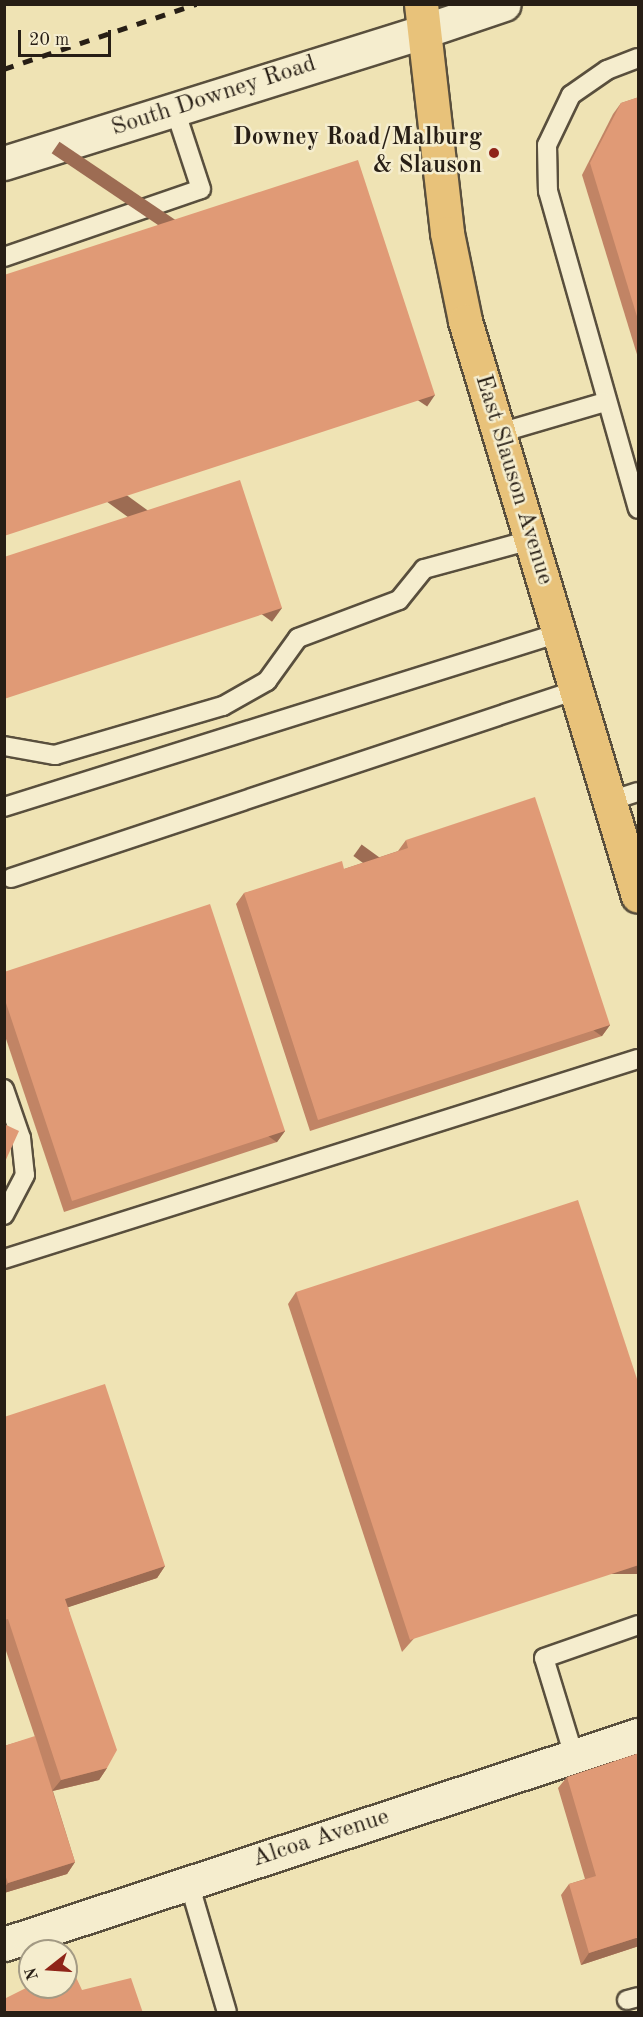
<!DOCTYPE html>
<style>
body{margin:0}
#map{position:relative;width:643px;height:2017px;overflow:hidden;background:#efe3b4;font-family:"Old Standard TT",serif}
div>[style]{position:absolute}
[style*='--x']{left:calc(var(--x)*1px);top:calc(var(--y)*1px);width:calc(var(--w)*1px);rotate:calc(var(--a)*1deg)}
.roads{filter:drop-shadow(2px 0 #594f3d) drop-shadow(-2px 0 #594f3d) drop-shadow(0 2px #594f3d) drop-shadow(0 -2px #594f3d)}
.service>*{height:18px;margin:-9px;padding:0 9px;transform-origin:9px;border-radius:9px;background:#f5edce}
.minor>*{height:33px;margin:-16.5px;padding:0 16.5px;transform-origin:16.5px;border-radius:16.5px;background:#f5edce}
.secondary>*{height:33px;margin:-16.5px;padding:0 16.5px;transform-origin:16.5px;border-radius:16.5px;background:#f5edce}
.primary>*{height:33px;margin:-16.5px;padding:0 16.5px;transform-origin:16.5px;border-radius:16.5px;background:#e8c27a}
.rail>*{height:4.5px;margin-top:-2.25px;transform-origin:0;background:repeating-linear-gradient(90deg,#271e15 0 10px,transparent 0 20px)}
.wall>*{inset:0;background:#c18465}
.shaded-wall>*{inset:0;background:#9d6c53;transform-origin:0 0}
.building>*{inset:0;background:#e09a76}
.dots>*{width:16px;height:16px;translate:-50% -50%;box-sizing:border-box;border:3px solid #f5edce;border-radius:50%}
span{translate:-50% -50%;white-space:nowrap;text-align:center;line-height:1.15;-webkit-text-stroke:5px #f5edce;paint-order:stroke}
.street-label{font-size:24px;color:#271e15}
.poi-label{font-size:24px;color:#271e15;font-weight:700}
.right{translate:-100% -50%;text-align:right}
.frame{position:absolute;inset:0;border:6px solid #271e15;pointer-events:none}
.north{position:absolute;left:18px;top:1939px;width:60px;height:60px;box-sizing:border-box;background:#f5edce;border:2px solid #a39a84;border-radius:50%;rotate:253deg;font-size:16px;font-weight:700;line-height:24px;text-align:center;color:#271e15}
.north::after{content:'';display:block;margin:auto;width:21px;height:27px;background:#8f2418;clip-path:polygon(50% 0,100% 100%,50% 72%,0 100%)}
.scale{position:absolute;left:18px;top:30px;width:93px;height:27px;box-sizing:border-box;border:3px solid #271e15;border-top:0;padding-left:8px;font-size:18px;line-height:21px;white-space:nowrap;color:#271e15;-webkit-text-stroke:4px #f5edce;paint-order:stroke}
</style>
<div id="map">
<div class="roads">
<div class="service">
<div style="--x:638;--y:58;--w:33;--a:159"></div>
<div style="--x:607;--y:70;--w:44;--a:145.2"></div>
<div style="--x:571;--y:95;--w:55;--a:115.6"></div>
<div style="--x:547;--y:145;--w:46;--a:88.8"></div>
<div style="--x:548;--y:191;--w:330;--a:74.2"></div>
<div style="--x:4;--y:257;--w:208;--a:-19"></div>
<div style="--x:201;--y:189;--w:83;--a:-108.2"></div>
<div style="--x:499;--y:433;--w:110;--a:-16.3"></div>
<div style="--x:4;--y:746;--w:52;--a:10"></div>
<div style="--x:55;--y:755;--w:175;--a:-16.3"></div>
<div style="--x:223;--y:706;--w:51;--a:-29.6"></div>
<div style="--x:267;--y:681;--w:53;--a:-54.2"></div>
<div style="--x:298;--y:638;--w:108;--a:-20.6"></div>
<div style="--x:399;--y:600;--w:40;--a:-51"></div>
<div style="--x:424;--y:569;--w:111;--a:-15.2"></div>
<div style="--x:610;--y:801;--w:29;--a:-18"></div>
<div style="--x:4;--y:807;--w:582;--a:-17.41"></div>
<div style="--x:11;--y:878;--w:595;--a:-18.4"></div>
<div style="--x:4;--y:1089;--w:52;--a:70.9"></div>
<div style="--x:21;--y:1138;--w:37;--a:84"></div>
<div style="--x:25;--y:1175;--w:45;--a:117.7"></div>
<div style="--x:4;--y:1259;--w:665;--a:-17.51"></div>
<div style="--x:574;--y:1756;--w:102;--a:-107"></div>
<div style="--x:544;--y:1658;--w:100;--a:-19.3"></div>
<div style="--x:189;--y:1883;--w:134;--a:73.6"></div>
<div style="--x:627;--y:2000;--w:11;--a:-15"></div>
</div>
<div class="minor">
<div style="--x:424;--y:31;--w:84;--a:-18.6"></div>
<div style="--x:4;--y:1944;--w:668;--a:-18.24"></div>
</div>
<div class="secondary">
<div style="--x:4;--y:163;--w:440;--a:-17.4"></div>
</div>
<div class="primary">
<div style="--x:421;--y:4;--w:230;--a:83.5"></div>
<div style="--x:447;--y:233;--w:90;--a:78.4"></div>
<div style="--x:465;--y:321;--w:600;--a:73.26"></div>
</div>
</div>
<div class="rail">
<div style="--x:4;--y:69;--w:203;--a:-18.7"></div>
</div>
<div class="wall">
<div style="clip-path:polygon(639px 97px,639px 361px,582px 175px,613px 114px,621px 103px)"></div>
<div style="clip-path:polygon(406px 840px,610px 1025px,602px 1036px,310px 1131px,236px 904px,244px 893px,344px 869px,398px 851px)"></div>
<div style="clip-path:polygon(4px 972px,285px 1131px,277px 1142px,64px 1212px,4px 1033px)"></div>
<div style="clip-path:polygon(296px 1292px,639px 1385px,402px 1652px,288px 1304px)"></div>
<div style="clip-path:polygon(4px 1417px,165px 1566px,157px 1578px,68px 1607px,107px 1768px,99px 1780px,53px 1791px,75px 1862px,67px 1874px,4px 1893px,4px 1746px,35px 1737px,4px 1645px)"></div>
<div style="clip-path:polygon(567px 1777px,639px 1946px,581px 1965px,561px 1895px,569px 1884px,585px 1879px,558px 1788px)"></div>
</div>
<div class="shaded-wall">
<div style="left:435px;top:395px;width:14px;height:453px;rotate:124deg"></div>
<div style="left:282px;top:608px;width:17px;height:293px;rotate:126deg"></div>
<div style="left:610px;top:1025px;width:14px;height:307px;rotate:126deg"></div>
<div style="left:285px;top:1131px;width:14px;height:224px;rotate:126deg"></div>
<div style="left:639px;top:1565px;width:9px;height:241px;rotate:90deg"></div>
<div style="clip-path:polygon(165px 1566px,157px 1578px,57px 1611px,65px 1599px)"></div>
<div style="clip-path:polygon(107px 1768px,99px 1780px,52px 1791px,61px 1780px)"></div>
<div style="clip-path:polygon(75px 1862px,67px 1874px,4px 1893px,4px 1888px,8px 1883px)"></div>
<div style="clip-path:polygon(639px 1937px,639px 1946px,581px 1965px,589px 1953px)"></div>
</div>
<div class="building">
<div style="clip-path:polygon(639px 97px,639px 323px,590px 163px,621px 103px)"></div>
<div style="clip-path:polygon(358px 160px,435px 395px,4px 536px,4px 275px)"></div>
<div style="clip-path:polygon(240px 480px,282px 608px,4px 699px,4px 557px)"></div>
<div style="clip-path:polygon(535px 797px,610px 1025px,318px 1120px,244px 893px,342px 861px,344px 869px,408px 848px,406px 840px)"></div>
<div style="clip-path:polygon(210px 904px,285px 1131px,72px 1201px,4px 997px,4px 972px)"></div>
<div style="clip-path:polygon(4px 1124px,19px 1131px,4px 1164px)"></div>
<div style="clip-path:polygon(578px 1200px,639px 1385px,639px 1565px,410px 1640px,296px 1292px)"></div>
<div style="clip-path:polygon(105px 1384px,165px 1566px,65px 1599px,117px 1750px,107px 1768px,61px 1780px,8px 1619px,4px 1620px,4px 1417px)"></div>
<div style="clip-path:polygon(35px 1736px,75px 1862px,8px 1883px,4px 1872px,4px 1746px)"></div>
<div style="clip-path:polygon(639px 1753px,639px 1937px,589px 1953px,569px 1884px,596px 1876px,567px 1777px)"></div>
<div style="clip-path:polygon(75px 1975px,82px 1990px,131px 1978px,143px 2013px,4px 2013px,4px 1999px,30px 1986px,30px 1987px,66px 1987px,66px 1978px)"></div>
</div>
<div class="dots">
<div style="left:494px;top:153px;background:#8f2418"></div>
</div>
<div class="street-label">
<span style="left:214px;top:97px;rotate:-18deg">South Downey Road</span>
<span style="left:513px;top:480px;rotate:73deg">East Slauson Avenue</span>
<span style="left:321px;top:1839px;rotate:-18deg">Alcoa Avenue</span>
</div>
<div class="poi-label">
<span class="right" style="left:482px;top:153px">Downey Road/Malburg<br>&amp; Slauson</span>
</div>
<div class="frame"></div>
<div class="north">N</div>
<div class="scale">20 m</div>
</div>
